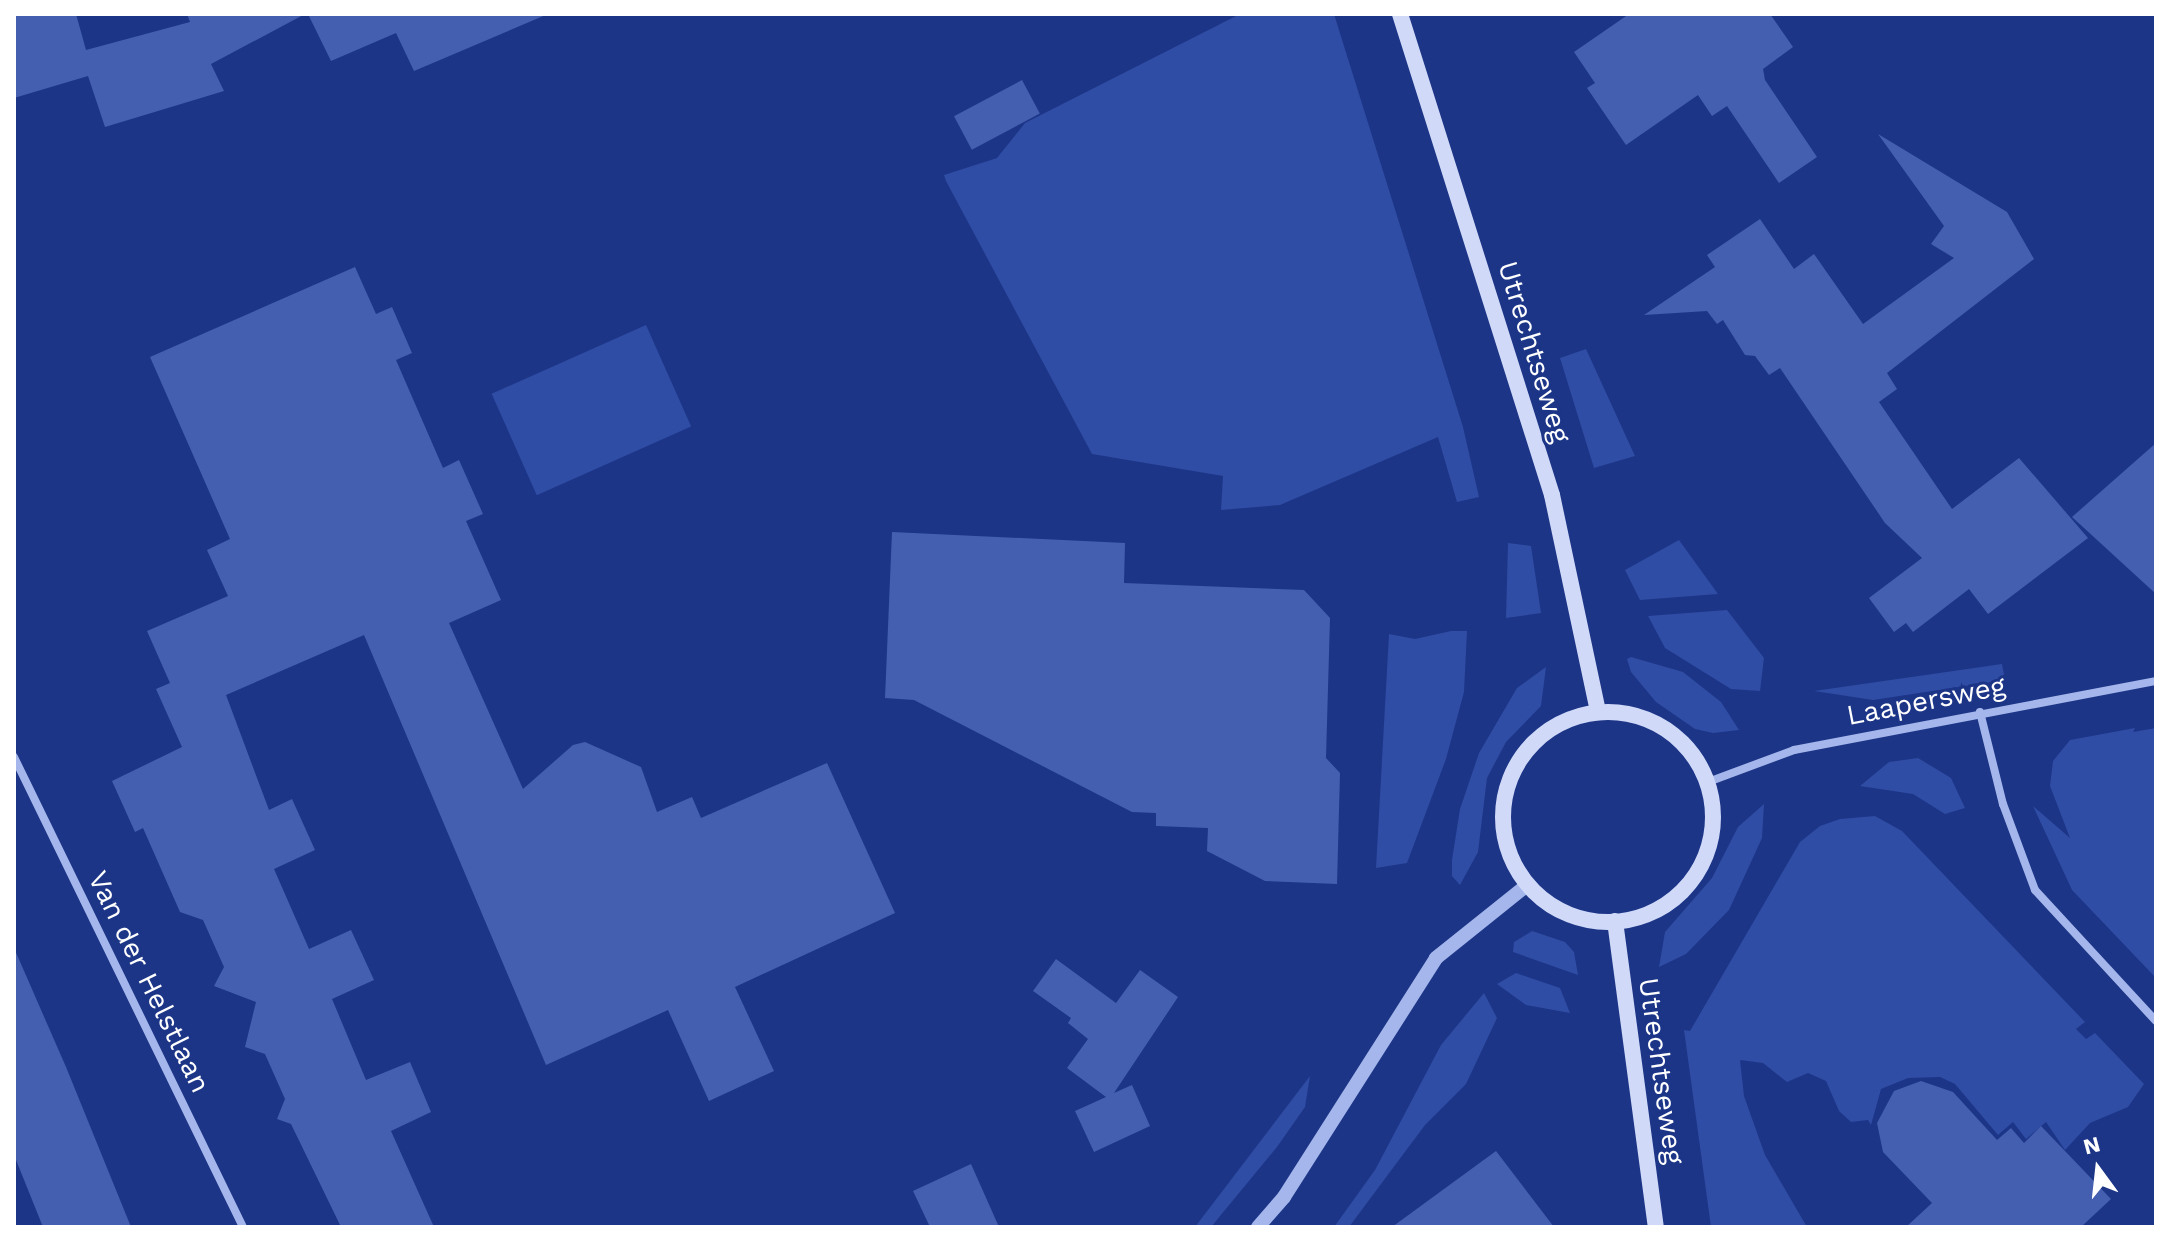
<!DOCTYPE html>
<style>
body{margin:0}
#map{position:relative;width:2170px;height:1241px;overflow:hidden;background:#1c3587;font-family:"Work Sans",sans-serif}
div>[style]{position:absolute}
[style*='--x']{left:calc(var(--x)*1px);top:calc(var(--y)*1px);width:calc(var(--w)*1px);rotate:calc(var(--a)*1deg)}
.green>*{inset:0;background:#2f4da4;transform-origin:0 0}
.building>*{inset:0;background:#445fb0;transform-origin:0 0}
.minor>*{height:8px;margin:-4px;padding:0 4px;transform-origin:4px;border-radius:4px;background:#a4b6eb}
.tertiary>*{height:14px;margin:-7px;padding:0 7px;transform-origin:7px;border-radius:7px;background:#a4b6eb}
.secondary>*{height:16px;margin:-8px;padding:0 8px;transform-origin:8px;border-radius:8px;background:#d0d9f8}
.secondary>.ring{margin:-8px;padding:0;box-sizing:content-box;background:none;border:16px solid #d0d9f8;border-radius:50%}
span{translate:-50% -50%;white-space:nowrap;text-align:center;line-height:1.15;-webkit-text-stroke:6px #1c3587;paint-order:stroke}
.street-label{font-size:28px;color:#fff}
.frame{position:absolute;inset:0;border:16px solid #fff;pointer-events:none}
.north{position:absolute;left:2058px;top:1129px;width:80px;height:80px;-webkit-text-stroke:6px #1c3587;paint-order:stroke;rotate:345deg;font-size:22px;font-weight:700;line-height:32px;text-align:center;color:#fff}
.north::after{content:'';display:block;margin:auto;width:28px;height:36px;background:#fff;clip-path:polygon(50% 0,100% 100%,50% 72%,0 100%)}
</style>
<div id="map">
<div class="green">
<div style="clip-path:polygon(1240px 14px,1334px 14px,1463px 427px,1479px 497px,1457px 502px,1438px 437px,1280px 505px,1221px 510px,1223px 476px,1092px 454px,946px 181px,944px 175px,997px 158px,1025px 123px)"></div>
<div style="left:646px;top:325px;width:111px;height:169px;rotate:66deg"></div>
<div style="clip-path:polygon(1586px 349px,1635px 456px,1594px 468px,1560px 358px)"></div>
<div style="clip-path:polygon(1679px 540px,1718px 594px,1640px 600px,1625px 570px)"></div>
<div style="clip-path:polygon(1508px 543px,1531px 546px,1541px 613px,1506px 618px)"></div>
<div style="clip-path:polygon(1727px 610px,1764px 658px,1760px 691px,1731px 689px,1665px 648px,1648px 616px)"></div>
<div style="clip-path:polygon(1451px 631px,1467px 631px,1464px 692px,1446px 759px,1407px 863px,1376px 868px,1389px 634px,1415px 639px)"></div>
<div style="clip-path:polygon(1631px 657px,1683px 672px,1721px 702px,1739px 730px,1713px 733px,1695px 729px,1656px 702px,1631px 672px,1627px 659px)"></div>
<div style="clip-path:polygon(2002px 664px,2005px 680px,1873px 700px,1814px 691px)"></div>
<div style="clip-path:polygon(1546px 667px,1541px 706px,1506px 742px,1487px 778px,1478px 852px,1460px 885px,1452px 876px,1452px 860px,1460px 809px,1479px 753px,1517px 688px)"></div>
<div style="clip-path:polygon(2135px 728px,2133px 732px,2156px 728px,2156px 978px,2072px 890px,2033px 806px,2070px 838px,2050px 786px,2053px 761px,2070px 740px)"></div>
<div style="clip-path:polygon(1918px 758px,1951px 778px,1965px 808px,1945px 814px,1913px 794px,1860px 786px,1889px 762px)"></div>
<div style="clip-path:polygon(1764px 804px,1762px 838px,1729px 910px,1686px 954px,1659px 967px,1665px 932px,1712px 878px,1738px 827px)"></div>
<div style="clip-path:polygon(1875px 816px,1902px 831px,2085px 1022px,2076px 1029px,2086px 1039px,2095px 1033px,2144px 1084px,2128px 1107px,2090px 1123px,2065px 1150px,2046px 1122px,2026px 1139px,2013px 1122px,1998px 1135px,1955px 1084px,1940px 1077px,1908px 1078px,1881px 1089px,1871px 1125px,1868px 1120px,1851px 1122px,1839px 1111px,1826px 1081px,1808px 1073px,1787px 1082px,1763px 1063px,1740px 1060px,1744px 1096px,1765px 1155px,1807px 1227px,1711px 1227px,1684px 1030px,1690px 1031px,1800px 842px,1820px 826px,1840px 819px)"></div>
<div style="clip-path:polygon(1532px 931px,1565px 942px,1574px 952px,1578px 975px,1513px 952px,1514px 942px)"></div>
<div style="clip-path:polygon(1516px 973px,1560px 988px,1570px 1013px,1526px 1005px,1497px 984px)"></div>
<div style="clip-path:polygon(1484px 993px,1497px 1018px,1466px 1084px,1425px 1125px,1349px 1227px,1334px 1227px,1375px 1170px,1441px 1045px)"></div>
<div style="clip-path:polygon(1310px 1076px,1305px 1107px,1277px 1147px,1211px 1227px,1195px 1227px)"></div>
</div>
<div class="building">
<div style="clip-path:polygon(14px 14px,76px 14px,86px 50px,190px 22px,187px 14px,305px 14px,211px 64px,224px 91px,105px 127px,88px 76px,14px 98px)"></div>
<div style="clip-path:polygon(308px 14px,548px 14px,414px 71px,396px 33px,331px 61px)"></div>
<div style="clip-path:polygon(1629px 14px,1770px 14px,1793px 47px,1763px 69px,1765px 80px,1817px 157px,1779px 183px,1727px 106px,1712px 116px,1698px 95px,1626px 145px,1587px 88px,1595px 83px,1574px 52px)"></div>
<div style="left:1022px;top:80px;width:38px;height:77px;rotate:62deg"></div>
<div style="clip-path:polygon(1878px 134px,2007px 212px,2034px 259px,1887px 373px,1897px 389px,1879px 402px,1952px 509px,2019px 458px,2088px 538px,1988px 614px,1969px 589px,1913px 632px,1906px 623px,1894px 632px,1869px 598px,1922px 558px,1885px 523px,1780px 368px,1769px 375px,1755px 356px,1745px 355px,1723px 320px,1717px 324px,1707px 311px,1644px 315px,1715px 267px,1707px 255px,1760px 219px,1794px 269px,1814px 254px,1863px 324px,1954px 258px,1931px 244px,1944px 226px)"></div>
<div style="clip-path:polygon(355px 267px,376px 314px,392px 307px,412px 353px,396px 360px,443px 468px,459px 460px,483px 514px,466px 521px,501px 600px,449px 623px,523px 789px,573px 745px,585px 742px,641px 767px,657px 812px,692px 797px,701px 818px,827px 763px,895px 913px,735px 987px,774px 1071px,709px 1101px,668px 1010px,546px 1065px,364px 635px,226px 695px,269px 810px,292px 799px,315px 850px,274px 869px,309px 949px,351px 930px,374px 980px,332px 999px,366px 1080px,410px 1062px,431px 1112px,391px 1131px,434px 1227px,341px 1227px,291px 1124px,277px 1119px,285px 1099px,265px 1054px,245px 1047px,256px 1002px,214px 986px,224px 967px,203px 920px,180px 912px,143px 828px,135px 832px,112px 781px,182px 747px,156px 689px,170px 683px,147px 631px,228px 596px,207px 550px,230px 539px,150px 357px)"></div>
<div style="clip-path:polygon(2156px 443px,2156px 594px,2072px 517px)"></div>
<div style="clip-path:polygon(892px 532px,1125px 543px,1124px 583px,1304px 590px,1330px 618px,1326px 758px,1340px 773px,1337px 884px,1265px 881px,1207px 851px,1208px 828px,1156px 826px,1156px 813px,1132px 812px,914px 700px,885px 698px)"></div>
<div style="clip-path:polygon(14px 948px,66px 1067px,131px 1227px,43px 1227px,14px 1155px)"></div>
<div style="clip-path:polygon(1056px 959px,1116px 1003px,1140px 970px,1178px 997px,1114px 1093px,1132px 1085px,1150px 1126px,1094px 1152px,1075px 1111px,1106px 1097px,1067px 1068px,1088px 1039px,1068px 1023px,1071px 1018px,1033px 991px)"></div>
<div style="clip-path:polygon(1921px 1081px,1953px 1092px,1997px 1140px,2011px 1128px,2024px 1143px,2041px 1126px,2111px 1199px,2081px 1227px,1906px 1227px,1932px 1203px,1883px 1152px,1877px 1123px,1894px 1091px)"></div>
<div style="clip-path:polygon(1496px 1151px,1554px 1227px,1392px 1227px)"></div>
<div style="clip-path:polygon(971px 1164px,999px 1227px,930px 1227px,913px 1191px)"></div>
</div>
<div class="minor">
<div style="--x:1980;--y:712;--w:95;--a:76"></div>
<div style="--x:2003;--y:804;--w:92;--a:69.6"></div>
<div style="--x:2035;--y:890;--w:178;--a:47.3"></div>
<div style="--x:14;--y:757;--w:523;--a:64.02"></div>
<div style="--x:1708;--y:782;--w:92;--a:-20.4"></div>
<div style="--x:1794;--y:750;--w:369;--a:-10.8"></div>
</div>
<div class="tertiary">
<div style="--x:1258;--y:1227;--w:40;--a:-49"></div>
<div style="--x:1284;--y:1197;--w:283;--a:-57.5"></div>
<div style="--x:1436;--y:958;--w:115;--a:-38.7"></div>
</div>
<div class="secondary">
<div style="--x:1400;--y:14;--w:504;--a:72.46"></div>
<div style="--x:1552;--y:495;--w:222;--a:78"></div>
<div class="ring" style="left:1503px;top:712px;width:194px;height:194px"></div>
<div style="--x:1615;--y:921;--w:309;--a:82.4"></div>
</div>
<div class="street-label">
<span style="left:1534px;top:352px;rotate:73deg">Utrechtseweg</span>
<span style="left:1926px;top:701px;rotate:-11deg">Laapersweg</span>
<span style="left:149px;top:982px;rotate:64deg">Van der Helstlaan</span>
<span style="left:1661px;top:1071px;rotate:82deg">Utrechtseweg</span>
</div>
<div class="frame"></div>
<div class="north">N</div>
</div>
